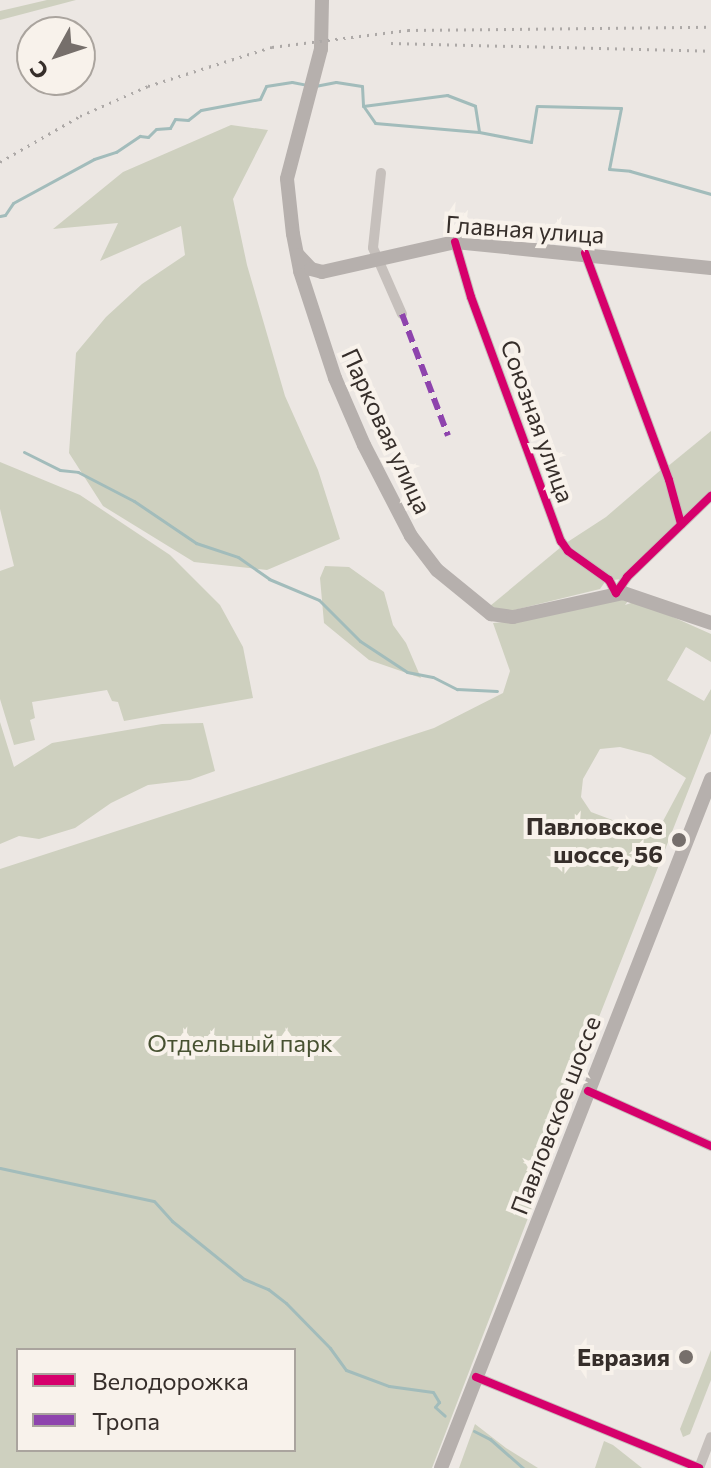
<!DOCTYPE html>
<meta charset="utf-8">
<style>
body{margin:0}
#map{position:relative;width:711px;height:1468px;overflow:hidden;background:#ece7e3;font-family:Commissioner,sans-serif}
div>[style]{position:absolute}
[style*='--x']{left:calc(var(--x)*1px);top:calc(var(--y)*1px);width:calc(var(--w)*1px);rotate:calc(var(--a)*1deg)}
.green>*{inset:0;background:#ced0bf}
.stream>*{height:3px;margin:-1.5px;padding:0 1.5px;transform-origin:1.5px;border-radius:1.5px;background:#a2bcbb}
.minor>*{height:10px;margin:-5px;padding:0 5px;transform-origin:5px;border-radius:5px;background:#c6c0bc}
.secondary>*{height:14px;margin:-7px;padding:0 7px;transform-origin:7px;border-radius:7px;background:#b6b0ad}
.rail>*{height:3px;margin-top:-1.5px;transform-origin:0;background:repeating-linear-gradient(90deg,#ada9a7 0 2px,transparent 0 8px)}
.quiet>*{height:6px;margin-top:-3px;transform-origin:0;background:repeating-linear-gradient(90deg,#8e44ad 0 12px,transparent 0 18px)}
.cycleway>*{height:8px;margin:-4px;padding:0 4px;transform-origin:4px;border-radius:4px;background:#d6006c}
.dots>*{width:22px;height:22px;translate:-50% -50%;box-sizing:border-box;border:4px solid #f8f2eb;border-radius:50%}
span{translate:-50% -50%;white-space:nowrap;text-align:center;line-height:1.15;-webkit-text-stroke:8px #f8f2eb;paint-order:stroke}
.street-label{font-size:24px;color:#362e2a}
.poi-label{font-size:24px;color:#362e2a;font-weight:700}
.right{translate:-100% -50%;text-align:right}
.park-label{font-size:24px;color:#475131}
.legend{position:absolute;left:16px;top:1348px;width:280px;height:104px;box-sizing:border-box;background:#f8f2eb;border:2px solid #aaa49e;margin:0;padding:10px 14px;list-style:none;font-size:24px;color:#362e2a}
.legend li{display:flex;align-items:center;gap:16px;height:40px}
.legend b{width:40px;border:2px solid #aaa49e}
.north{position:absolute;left:16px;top:16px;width:80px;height:80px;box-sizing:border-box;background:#f8f2eb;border:2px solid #aaa49e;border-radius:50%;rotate:230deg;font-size:22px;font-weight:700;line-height:32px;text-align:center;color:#362e2a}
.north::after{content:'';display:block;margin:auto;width:28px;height:36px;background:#766f6b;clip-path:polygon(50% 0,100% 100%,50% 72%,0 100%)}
</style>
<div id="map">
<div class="green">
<div style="clip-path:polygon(47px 0,76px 0,0 20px,0 11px)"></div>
<div style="clip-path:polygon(231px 125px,268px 130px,233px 199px,247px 265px,285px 396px,318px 470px,340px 539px,267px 570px,194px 562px,103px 506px,69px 453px,76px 353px,106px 317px,142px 284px,185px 255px,181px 226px,100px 261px,118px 223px,53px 229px,123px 172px)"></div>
<div style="clip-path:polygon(711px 431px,711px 492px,684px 519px,667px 467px)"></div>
<div style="clip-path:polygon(0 462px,80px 495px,170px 555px,220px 605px,243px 647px,253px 698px,124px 721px,118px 702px,112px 701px,107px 690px,32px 702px,35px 718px,30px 720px,35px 740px,14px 745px,0 699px,0 571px,14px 566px,0 509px)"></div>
<div style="clip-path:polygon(663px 468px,677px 523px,622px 579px,613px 580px,566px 543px,606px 517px)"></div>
<div style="clip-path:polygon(561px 547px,605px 582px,600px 589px,506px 612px,490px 606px)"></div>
<div style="clip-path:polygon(325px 566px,349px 567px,384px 592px,393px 625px,406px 643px,421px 678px,369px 660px,324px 623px,320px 578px)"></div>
<div style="clip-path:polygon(evenodd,617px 599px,628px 601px,625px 605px,637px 601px,711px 634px,711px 662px,686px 647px,667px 680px,704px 701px,711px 689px,711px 733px,526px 1202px,533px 1205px,432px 1468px,0 1468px,0 869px,434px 728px,503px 693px,510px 671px,493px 623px,526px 620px,617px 599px,620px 747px,651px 755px,686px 778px,655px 836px,591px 812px,581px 797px,583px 779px,600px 749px,620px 747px,617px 599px,18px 1350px,294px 1350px,294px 1450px,18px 1450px,18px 1350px)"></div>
<div style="clip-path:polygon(0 722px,14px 767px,52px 743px,162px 724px,203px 723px,215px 771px,190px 780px,148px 785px,111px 803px,75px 828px,39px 839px,19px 836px,0 844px)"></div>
<div style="clip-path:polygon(711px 1350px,711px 1380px,690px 1434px,683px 1437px,680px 1429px)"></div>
<div style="clip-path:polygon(475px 1424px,506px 1448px,538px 1468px,459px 1468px)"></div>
<div style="clip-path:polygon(604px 1441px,613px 1445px,642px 1468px,595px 1468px)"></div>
</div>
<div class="stream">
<div style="--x:315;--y:86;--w:21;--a:-11"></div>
<div style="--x:336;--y:82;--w:26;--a:9"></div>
<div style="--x:362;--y:86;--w:20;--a:87"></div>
<div style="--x:363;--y:106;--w:85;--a:-7.5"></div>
<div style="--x:447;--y:95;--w:30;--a:21"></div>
<div style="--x:475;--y:106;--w:26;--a:81"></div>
<div style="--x:479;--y:132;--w:53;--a:10.9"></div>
<div style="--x:531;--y:142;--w:36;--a:-81"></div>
<div style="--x:537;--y:106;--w:84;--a:1.4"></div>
<div style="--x:621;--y:108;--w:62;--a:101.1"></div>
<div style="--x:609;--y:169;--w:21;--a:5"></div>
<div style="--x:630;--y:171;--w:84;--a:15.9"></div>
<div style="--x:364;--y:107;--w:19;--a:55"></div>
<div style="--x:375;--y:123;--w:104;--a:4.9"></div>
<div style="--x:0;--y:216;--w:5;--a:-11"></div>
<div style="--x:5;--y:215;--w:14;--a:-56"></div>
<div style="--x:13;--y:203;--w:92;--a:-28.5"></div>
<div style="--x:94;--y:159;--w:23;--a:-18"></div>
<div style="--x:116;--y:152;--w:29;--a:-34"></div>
<div style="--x:140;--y:136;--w:8;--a:7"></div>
<div style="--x:148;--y:137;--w:11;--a:-45"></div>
<div style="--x:156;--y:129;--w:14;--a:-4"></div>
<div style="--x:170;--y:128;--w:10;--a:-61"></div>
<div style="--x:175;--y:119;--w:13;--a:4"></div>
<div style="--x:188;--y:120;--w:16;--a:-38"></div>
<div style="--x:201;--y:110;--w:60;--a:-10.6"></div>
<div style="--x:260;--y:99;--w:14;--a:-65"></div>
<div style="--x:266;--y:86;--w:26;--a:-9"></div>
<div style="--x:292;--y:82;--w:15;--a:11"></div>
<div style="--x:24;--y:452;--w:40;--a:26.6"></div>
<div style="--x:60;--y:470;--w:18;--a:6"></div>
<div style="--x:78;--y:472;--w:63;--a:27.4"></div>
<div style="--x:134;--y:501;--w:75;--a:34.1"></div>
<div style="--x:196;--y:543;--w:44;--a:18.4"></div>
<div style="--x:238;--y:557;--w:38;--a:35"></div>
<div style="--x:269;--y:579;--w:54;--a:22.8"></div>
<div style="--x:319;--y:600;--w:58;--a:45"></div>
<div style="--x:360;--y:641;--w:56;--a:33.4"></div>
<div style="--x:407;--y:672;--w:26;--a:11"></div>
<div style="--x:433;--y:677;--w:27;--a:27"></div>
<div style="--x:457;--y:689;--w:40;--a:2.9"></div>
<div style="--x:0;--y:1168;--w:157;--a:12.1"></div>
<div style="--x:154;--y:1201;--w:27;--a:48"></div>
<div style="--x:172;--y:1221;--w:92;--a:38.9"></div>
<div style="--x:244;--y:1279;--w:26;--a:23"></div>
<div style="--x:268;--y:1289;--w:23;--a:38"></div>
<div style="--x:286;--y:1303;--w:63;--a:45.6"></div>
<div style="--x:330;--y:1348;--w:27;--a:54"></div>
<div style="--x:346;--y:1370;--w:46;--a:20.4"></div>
<div style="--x:389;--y:1386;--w:44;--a:7.8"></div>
<div style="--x:433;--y:1392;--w:12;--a:59"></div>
<div style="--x:439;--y:1402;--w:6;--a:129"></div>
<div style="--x:435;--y:1407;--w:13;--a:42"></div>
<div style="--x:474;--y:1431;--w:18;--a:27"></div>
<div style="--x:490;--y:1439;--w:44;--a:41.3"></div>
</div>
<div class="minor">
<div style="--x:381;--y:173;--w:75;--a:96.1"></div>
<div style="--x:373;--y:248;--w:72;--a:66.3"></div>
<div style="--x:455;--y:242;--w:57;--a:73.8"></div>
<div style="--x:471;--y:297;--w:260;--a:69.8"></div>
<div style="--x:561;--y:541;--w:12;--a:55"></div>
<div style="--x:568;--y:551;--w:50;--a:35.3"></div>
<div style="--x:609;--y:580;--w:15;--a:62"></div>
<div style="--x:616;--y:593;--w:19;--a:-55"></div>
<div style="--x:627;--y:577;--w:117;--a:-44"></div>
<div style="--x:585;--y:253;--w:242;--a:69.7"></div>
<div style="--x:669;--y:480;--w:46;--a:74.7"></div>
<div style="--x:588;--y:1091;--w:135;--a:24.1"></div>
<div style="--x:476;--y:1377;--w:241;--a:22.2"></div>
<div style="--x:699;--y:1468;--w:33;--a:-69"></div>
</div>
<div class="secondary">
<div style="--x:322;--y:0;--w:49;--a:91.2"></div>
<div style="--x:321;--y:49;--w:134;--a:104.7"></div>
<div style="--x:287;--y:179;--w:55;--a:83.8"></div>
<div style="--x:293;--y:234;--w:38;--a:79"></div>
<div style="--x:300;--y:271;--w:113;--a:71.9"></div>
<div style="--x:335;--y:378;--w:73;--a:66.6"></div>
<div style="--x:364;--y:445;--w:102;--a:62.7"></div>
<div style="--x:411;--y:536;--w:43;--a:52.6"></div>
<div style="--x:437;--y:570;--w:70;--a:39.2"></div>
<div style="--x:491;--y:614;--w:22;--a:8"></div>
<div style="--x:513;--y:617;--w:113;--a:-12.3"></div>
<div style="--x:623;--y:593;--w:93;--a:18.8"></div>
<div style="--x:298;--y:255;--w:19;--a:47"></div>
<div style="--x:311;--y:269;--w:11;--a:15"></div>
<div style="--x:322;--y:272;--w:136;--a:-12.7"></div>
<div style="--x:455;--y:242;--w:257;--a:5.8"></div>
<div style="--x:441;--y:1468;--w:740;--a:-68.6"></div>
</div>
<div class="rail">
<div style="--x:391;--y:43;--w:320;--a:1.4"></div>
<div style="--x:0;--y:162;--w:92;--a:-29.9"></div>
<div style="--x:80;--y:116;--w:74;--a:-23.8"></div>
<div style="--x:148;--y:86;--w:130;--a:-17.5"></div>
<div style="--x:272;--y:47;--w:137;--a:-7.1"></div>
<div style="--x:408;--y:30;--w:303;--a:-0.6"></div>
</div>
<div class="quiet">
<div style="--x:402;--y:314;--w:130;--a:69.3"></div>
</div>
<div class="cycleway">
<div style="--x:455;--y:242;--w:57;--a:73.8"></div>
<div style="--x:471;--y:297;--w:260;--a:69.8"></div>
<div style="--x:561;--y:541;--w:12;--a:55"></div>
<div style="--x:568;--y:551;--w:50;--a:35.3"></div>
<div style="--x:609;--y:580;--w:15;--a:62"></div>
<div style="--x:616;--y:593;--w:19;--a:-55"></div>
<div style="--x:627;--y:577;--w:117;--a:-44"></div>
<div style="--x:585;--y:253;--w:242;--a:69.7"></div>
<div style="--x:669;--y:480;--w:46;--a:74.7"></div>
<div style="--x:588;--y:1091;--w:135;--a:24.1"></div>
<div style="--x:476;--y:1377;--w:241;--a:22.2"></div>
</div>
<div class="dots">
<div style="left:679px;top:840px;background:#766f6b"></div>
<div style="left:686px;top:1357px;background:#766f6b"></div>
</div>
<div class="street-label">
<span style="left:525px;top:229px;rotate:4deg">Главная улица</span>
<span style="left:538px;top:421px;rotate:70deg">Союзная улица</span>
<span style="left:387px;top:431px;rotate:65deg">Парковая улица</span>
<span style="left:555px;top:1115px;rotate:-69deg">Павловское шоссе</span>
</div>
<div class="poi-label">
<span class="right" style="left:663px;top:840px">Павловское<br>шоссе, 56</span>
<span class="right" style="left:670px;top:1357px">Евразия</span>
</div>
<div class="park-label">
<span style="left:240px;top:1043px">Отдельный парк</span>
</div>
<ul class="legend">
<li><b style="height:10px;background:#d6006c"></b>Велодорожка</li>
<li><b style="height:10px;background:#8e44ad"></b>Тропа</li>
</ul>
<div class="north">С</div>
</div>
